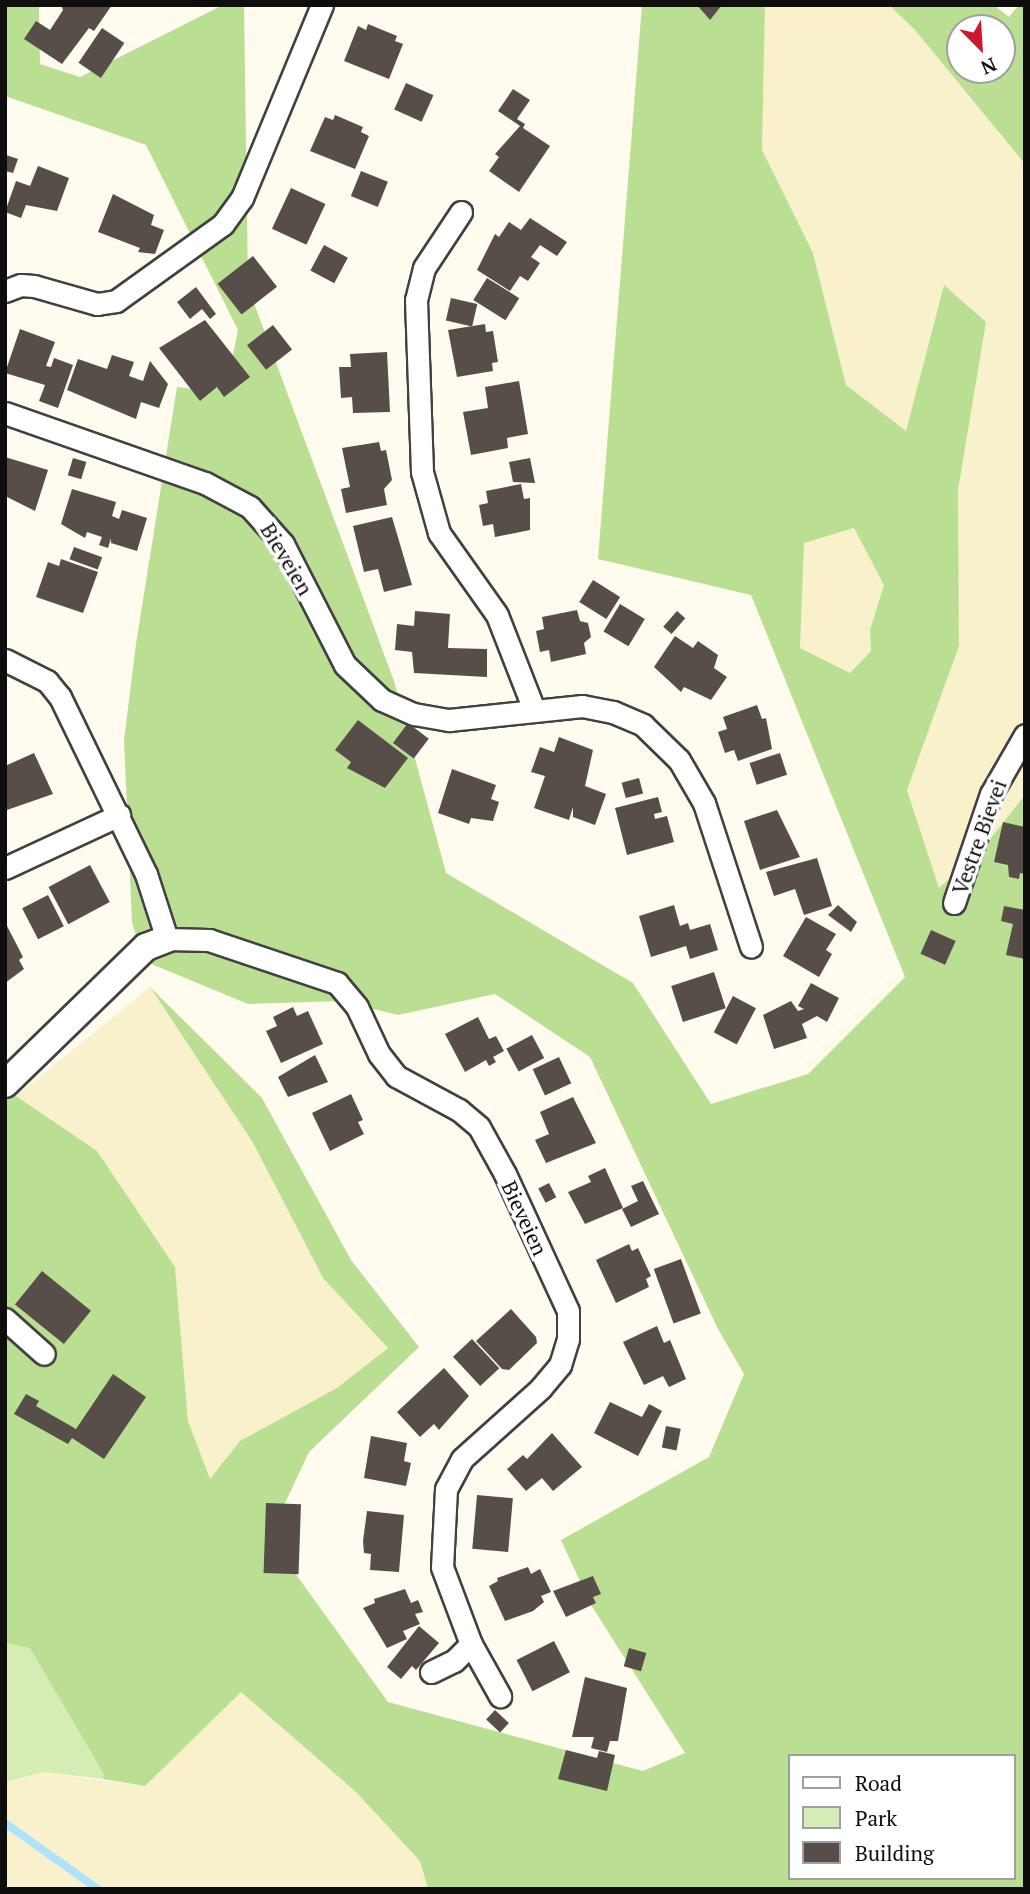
<!DOCTYPE html>
<style>
body{margin:0}
#map{position:relative;width:1030px;height:1894px;overflow:hidden;background:#fffbef;font-family:"PT Serif",serif}
div>[style]{position:absolute}
[style*='--x']{left:calc(var(--x)*1px);top:calc(var(--y)*1px);width:calc(var(--w)*1px);rotate:calc(var(--a)*1deg)}
.farmland>*{inset:0;background:#f8f1cc}
.green>*{inset:0;background:#d5edb4}
.forest>*{inset:0;background:#badf92}
.stream>*{height:8px;margin:-4px;padding:0 4px;transform-origin:4px;border-radius:4px;background:#aee3fb}
.building>*{inset:0;background:#584e49;transform-origin:0 0}
.roads{filter:drop-shadow(2px 0 #414141) drop-shadow(-2px 0 #414141) drop-shadow(0 2px #414141) drop-shadow(0 -2px #414141)}
.minor>*{height:21px;margin:-10.5px;padding:0 10.5px;transform-origin:10.5px;border-radius:10.5px;background:#fff}
.tertiary>*{height:26px;margin:-13px;padding:0 13px;transform-origin:13px;border-radius:13px;background:#fff}
span{translate:-50% -50%;white-space:nowrap;text-align:center;line-height:1.15;-webkit-text-stroke:7px #fff;paint-order:stroke}
.street-label{font-size:21px;color:#0e0e0e}
.frame{position:absolute;inset:0;border:7px solid #0e0e0e;pointer-events:none}
.legend{position:absolute;left:788px;top:1754px;width:228px;height:126px;box-sizing:border-box;background:#fff;border:2px solid #9f9f9f;margin:0;padding:9px 12px;list-style:none;font-size:21px;color:#0e0e0e}
.legend li{display:flex;align-items:center;gap:14px;height:35px}
.legend b{width:35px;border:2px solid #9f9f9f}
.north{position:absolute;left:946px;top:14px;width:70px;height:70px;box-sizing:border-box;background:#fff;border:2px solid #9f9f9f;border-radius:50%;rotate:156deg;font-size:19px;font-weight:700;line-height:28px;text-align:center;color:#0e0e0e}
.north::after{content:'';display:block;margin:auto;width:24px;height:32px;background:#ca192d;clip-path:polygon(50% 0,100% 100%,50% 72%,0 100%)}
</style>
<div id="map">
<div class="farmland">
<div style="clip-path:polygon(765px 5px,889px 5px,915px 30px,1025px 164px,1025px 795px,979px 853px,939px 888px,907px 790px,959px 646px,958px 490px,986px 322px,944px 285px,906px 432px,846px 385px,813px 253px,762px 150px)"></div>
<div style="clip-path:polygon(854px 528px,884px 584px,870px 630px,871px 651px,850px 673px,800px 648px,804px 542px)"></div>
<div style="clip-path:polygon(150px 987px,252px 1141px,323px 1278px,388px 1348px,337px 1388px,240px 1441px,210px 1480px,188px 1421px,175px 1267px,97px 1151px,16px 1096px)"></div>
<div style="clip-path:polygon(240px 1691px,355px 1791px,420px 1861px,428px 1889px,5px 1889px,5px 1782px,43px 1772px,145px 1786px)"></div>
</div>
<div class="green">
<div style="clip-path:polygon(5px 1643px,30px 1647px,105px 1774px,103px 1779px,43px 1772px,5px 1782px)"></div>
</div>
<div class="forest">
<div style="clip-path:polygon(evenodd,5px 5px,39px 5px,40px 64px,80px 77px,223px 5px,244px 5px,248px 287px,394px 681px,446px 873px,633px 983px,711px 1104px,808px 1074px,905px 977px,751px 595px,598px 559px,642px 5px,765px 5px,762px 150px,813px 253px,846px 385px,906px 431px,944px 285px,986px 322px,958px 490px,959px 646px,907px 790px,939px 888px,979px 853px,1025px 795px,1025px 1889px,428px 1889px,420px 1861px,355px 1791px,241px 1692px,145px 1786px,103px 1779px,104px 1774px,30px 1648px,5px 1643px,5px 1097px,16px 1096px,97px 1151px,175px 1267px,188px 1421px,210px 1479px,240px 1441px,337px 1388px,388px 1348px,323px 1278px,252px 1141px,150px 987px,262px 1098px,351px 1260px,419px 1347px,309px 1452px,269px 1537px,388px 1702px,643px 1771px,685px 1753px,591px 1605px,561px 1540px,709px 1457px,744px 1374px,718px 1329px,590px 1057px,495px 994px,398px 1015px,341px 1001px,248px 1004px,144px 961px,132px 922px,124px 740px,136px 644px,177px 387px,209px 391px,227px 383px,238px 330px,146px 145px,5px 96px,5px 5px,854px 528px,884px 585px,870px 630px,871px 651px,850px 673px,800px 648px,804px 543px,854px 528px,5px 5px,790px 1756px,1014px 1756px,1014px 1878px,790px 1878px,790px 1756px)"></div>
<div style="clip-path:polygon(evenodd,889px 5px,994px 5px,1009px 17px,1019px 5px,1025px 5px,1025px 164px,915px 30px,889px 5px,960px 28px,1002px 28px,1002px 70px,960px 70px,960px 28px)"></div>
</div>
<div class="stream">
<div style="--x:5;--y:1823;--w:114;--a:35.4"></div>
</div>
<div class="building">
<div style="clip-path:polygon(61px 5px,112px 5px,94px 31px,89px 28px,62px 64px,24px 39px,36px 21px,50px 30px,63px 10px)"></div>
<div style="clip-path:polygon(697px 5px,722px 5px,710px 20px)"></div>
<div style="clip-path:polygon(368px 24px,397px 36px,395px 41px,403px 44px,389px 79px,344px 61px,358px 26px,366px 30px)"></div>
<div style="left:102px;top:28px;width:27px;height:42px;rotate:34deg"></div>
<div style="left:406px;top:83px;width:30px;height:29px;rotate:24deg"></div>
<div style="clip-path:polygon(513px 89px,530px 100px,517px 119px,525px 124px,523px 128px,550px 146px,519px 192px,489px 171px,499px 157px,495px 154px,520px 126px,498px 111px)"></div>
<div style="clip-path:polygon(335px 115px,363px 127px,361px 132px,369px 136px,355px 169px,310px 151px,325px 117px,333px 120px)"></div>
<div style="clip-path:polygon(6px 155px,18px 159px,13px 173px,5px 171px)"></div>
<div style="clip-path:polygon(38px 166px,69px 178px,57px 211px,26px 205px,21px 218px,5px 212px,16px 181px,30px 186px)"></div>
<div style="left:361px;top:171px;width:29px;height:27px;rotate:22deg"></div>
<div style="left:291px;top:188px;width:38px;height:45px;rotate:25deg"></div>
<div style="clip-path:polygon(113px 194px,154px 215px,151px 225px,164px 230px,155px 254px,138px 252px,140px 248px,98px 232px)"></div>
<div style="clip-path:polygon(530px 218px,567px 242px,557px 256px,540px 245px,531px 257px,540px 263px,528px 281px,520px 276px,510px 291px,477px 270px,495px 234px,499px 237px,509px 222px,521px 230px)"></div>
<div style="left:324px;top:245px;width:27px;height:29px;rotate:28deg"></div>
<div style="left:253px;top:256px;width:39px;height:45px;rotate:52deg"></div>
<div style="left:487px;top:278px;width:38px;height:26px;rotate:32deg"></div>
<div style="clip-path:polygon(196px 287px,216px 314px,210px 319px,202px 309px,190px 319px,177px 302px)"></div>
<div style="left:451px;top:298px;width:27px;height:23px;rotate:13deg"></div>
<div style="clip-path:polygon(205px 320px,250px 377px,224px 397px,217px 387px,200px 401px,159px 348px)"></div>
<div style="clip-path:polygon(485px 324px,486px 332px,493px 331px,498px 362px,492px 363px,493px 371px,457px 377px,448px 330px)"></div>
<div style="left:273px;top:325px;width:31px;height:33px;rotate:52deg"></div>
<div style="clip-path:polygon(20px 329px,55px 342px,46px 366px,51px 367px,54px 358px,73px 365px,58px 408px,39px 401px,45px 385px,5px 373px)"></div>
<div style="clip-path:polygon(387px 352px,390px 412px,353px 413px,352px 397px,341px 398px,339px 367px,351px 367px,350px 354px)"></div>
<div style="clip-path:polygon(112px 355px,134px 362px,129px 376px,143px 381px,150px 361px,168px 384px,159px 408px,141px 402px,136px 419px,67px 390px,78px 359px,107px 369px)"></div>
<div style="clip-path:polygon(519px 381px,528px 434px,507px 438px,508px 448px,471px 455px,463px 412px,488px 408px,485px 387px)"></div>
<div style="clip-path:polygon(379px 442px,381px 451px,386px 450px,392px 480px,384px 489px,387px 505px,346px 513px,341px 489px,350px 487px,342px 448px)"></div>
<div style="clip-path:polygon(5px 457px,48px 470px,35px 511px,5px 496px)"></div>
<div style="left:73px;top:458px;width:14px;height:18px;rotate:17deg"></div>
<div style="clip-path:polygon(530px 458px,535px 483px,513px 482px,509px 462px)"></div>
<div style="clip-path:polygon(521px 484px,524px 499px,530px 498px,530px 530px,495px 537px,493px 524px,483px 526px,479px 505px,488px 503px,486px 491px)"></div>
<div style="clip-path:polygon(72px 489px,116px 502px,112px 516px,119px 519px,122px 510px,147px 518px,137px 551px,111px 543px,111px 538px,108px 548px,99px 545px,102px 537px,87px 532px,85px 538px,61px 524px)"></div>
<div style="clip-path:polygon(392px 517px,412px 585px,384px 592px,378px 569px,364px 572px,353px 526px)"></div>
<div style="left:74px;top:547px;width:30px;height:13px;rotate:20deg"></div>
<div style="clip-path:polygon(61px 559px,98px 572px,83px 613px,36px 597px,48px 562px,59px 566px)"></div>
<div style="left:593px;top:580px;width:32px;height:26px;rotate:32deg"></div>
<div style="left:620px;top:604px;width:29px;height:32px;rotate:31deg"></div>
<div style="clip-path:polygon(577px 610px,580px 621px,588px 623px,591px 637px,584px 643px,586px 654px,551px 662px,549px 650px,540px 652px,536px 631px,544px 629px,542px 617px)"></div>
<div style="clip-path:polygon(415px 611px,450px 614px,448px 648px,487px 649px,487px 677px,414px 673px,412px 652px,395px 650px,397px 624px,414px 626px)"></div>
<div style="left:677px;top:611px;width:11px;height:21px;rotate:41deg"></div>
<div style="clip-path:polygon(675px 636px,693px 648px,698px 641px,718px 655px,714px 668px,727px 677px,711px 700px,684px 687px,681px 692px,654px 667px)"></div>
<div style="clip-path:polygon(757px 705px,762px 719px,766px 718px,772px 749px,738px 761px,734px 750px,725px 753px,718px 732px,727px 729px,723px 717px)"></div>
<div style="clip-path:polygon(358px 720px,408px 758px,385px 788px,347px 768px,351px 762px,335px 750px)"></div>
<div style="left:408px;top:723px;width:26px;height:25px;rotate:37deg"></div>
<div style="clip-path:polygon(559px 737px,593px 750px,585px 786px,606px 794px,595px 825px,573px 817px,573px 807px,569px 820px,534px 808px,545px 776px,531px 772px,540px 747px,554px 752px)"></div>
<div style="clip-path:polygon(34px 753px,53px 794px,7px 810px,5px 766px)"></div>
<div style="left:780px;top:753px;width:23px;height:32px;rotate:72deg"></div>
<div style="clip-path:polygon(452px 769px,496px 785px,491px 799px,499px 802px,493px 821px,471px 818px,469px 824px,438px 813px)"></div>
<div style="left:639px;top:778px;width:16px;height:18px;rotate:75deg"></div>
<div style="clip-path:polygon(658px 797px,662px 812px,654px 814px,655px 819px,667px 816px,674px 842px,627px 855px,615px 808px)"></div>
<div style="clip-path:polygon(777px 810px,800px 857px,760px 870px,744px 821px)"></div>
<div style="clip-path:polygon(1003px 822px,1025px 827px,1025px 874px,1020px 873px,1019px 879px,1009px 877px,1008px 865px,994px 862px)"></div>
<div style="clip-path:polygon(817px 858px,832px 906px,804px 915px,795px 889px,774px 896px,766px 872px)"></div>
<div style="left:90px;top:865px;width:42px;height:47px;rotate:62deg"></div>
<div style="left:48px;top:895px;width:35px;height:29px;rotate:63deg"></div>
<div style="clip-path:polygon(674px 905px,680px 926px,688px 923px,690px 930px,710px 924px,718px 950px,690px 959px,686px 946px,651px 957px,639px 916px)"></div>
<div style="clip-path:polygon(838px 905px,857px 922px,851px 932px,828px 915px)"></div>
<div style="clip-path:polygon(1004px 906px,1025px 910px,1025px 959px,1006px 955px,1013px 924px,1001px 921px)"></div>
<div style="clip-path:polygon(806px 917px,836px 934px,826px 950px,832px 954px,819px 977px,783px 956px)"></div>
<div style="clip-path:polygon(5px 922px,23px 957px,19px 960px,24px 969px,5px 983px)"></div>
<div style="left:931px;top:930px;width:27px;height:26px;rotate:24deg"></div>
<div style="left:714px;top:972px;width:38px;height:45px;rotate:72deg"></div>
<div style="clip-path:polygon(811px 983px,839px 998px,827px 1022px,817px 1016px,802px 1024px,807px 1038px,774px 1049px,763px 1015px,791px 1001px,798px 1011px,804px 1009px,798px 1006px)"></div>
<div style="left:733px;top:996px;width:26px;height:41px;rotate:28deg"></div>
<div style="clip-path:polygon(293px 1007px,297px 1016px,308px 1011px,323px 1044px,281px 1063px,266px 1031px,277px 1026px,273px 1017px)"></div>
<div style="clip-path:polygon(478px 1017px,489px 1039px,496px 1036px,504px 1051px,493px 1057px,496px 1062px,489px 1066px,486px 1060px,465px 1072px,445px 1034px)"></div>
<div style="left:532px;top:1035px;width:26px;height:29px;rotate:62deg"></div>
<div style="clip-path:polygon(315px 1055px,328px 1082px,288px 1097px,278px 1077px)"></div>
<div style="left:559px;top:1057px;width:29px;height:29px;rotate:65deg"></div>
<div style="clip-path:polygon(351px 1094px,363px 1120px,358px 1122px,364px 1134px,330px 1151px,312px 1113px)"></div>
<div style="clip-path:polygon(573px 1097px,596px 1143px,546px 1163px,535px 1140px,549px 1134px,540px 1112px)"></div>
<div style="clip-path:polygon(605px 1168px,623px 1208px,585px 1224px,568px 1192px,591px 1182px,588px 1176px)"></div>
<div style="clip-path:polygon(643px 1181px,659px 1214px,631px 1227px,622px 1209px,638px 1201px,631px 1186px)"></div>
<div style="left:549px;top:1183px;width:16px;height:12px;rotate:63deg"></div>
<div style="clip-path:polygon(629px 1244px,632px 1251px,638px 1248px,651px 1276px,646px 1279px,649px 1287px,616px 1303px,596px 1260px)"></div>
<div style="left:681px;top:1259px;width:58px;height:29px;rotate:70deg"></div>
<div style="left:42px;top:1271px;width:63px;height:43px;rotate:39deg"></div>
<div style="clip-path:polygon(511px 1309px,536px 1337px,537px 1343px,509px 1370px,502px 1369px,476px 1341px)"></div>
<div style="clip-path:polygon(657px 1326px,664px 1343px,670px 1340px,686px 1379px,669px 1387px,663px 1376px,644px 1385px,623px 1342px)"></div>
<div style="left:472px;top:1339px;width:40px;height:26px;rotate:47deg"></div>
<div style="clip-path:polygon(444px 1368px,469px 1396px,439px 1430px,434px 1424px,420px 1437px,397px 1412px)"></div>
<div style="clip-path:polygon(113px 1374px,146px 1397px,104px 1459px,72px 1438px,68px 1444px,14px 1414px,26px 1394px,39px 1401px,36px 1406px,76px 1429px)"></div>
<div style="clip-path:polygon(610px 1402px,642px 1417px,649px 1404px,662px 1411px,638px 1456px,594px 1433px)"></div>
<div style="left:666px;top:1426px;width:15px;height:22px;rotate:11deg"></div>
<div style="clip-path:polygon(552px 1433px,582px 1467px,553px 1491px,542px 1478px,526px 1491px,507px 1469px,523px 1455px,527px 1459px)"></div>
<div style="clip-path:polygon(371px 1436px,407px 1443px,404px 1461px,411px 1463px,406px 1486px,364px 1478px)"></div>
<div style="left:477px;top:1495px;width:36px;height:54px;rotate:5deg"></div>
<div style="left:266px;top:1503px;width:35px;height:70px;rotate:2deg"></div>
<div style="clip-path:polygon(367px 1511px,404px 1515px,399px 1572px,370px 1570px,371px 1554px,364px 1553px,363px 1541px)"></div>
<div style="clip-path:polygon(528px 1567px,531px 1574px,540px 1569px,551px 1592px,541px 1596px,544px 1602px,533px 1611px,505px 1621px,489px 1586px,498px 1581px,497px 1578px)"></div>
<div style="clip-path:polygon(593px 1576px,601px 1594px,593px 1597px,596px 1603px,566px 1617px,553px 1591px)"></div>
<div style="clip-path:polygon(405px 1589px,411px 1603px,418px 1600px,423px 1612px,415px 1614px,420px 1624px,403px 1631px,407px 1639px,387px 1648px,363px 1608px,375px 1603px,374px 1599px)"></div>
<div style="clip-path:polygon(419px 1626px,439px 1643px,416px 1670px,412px 1666px,401px 1679px,387px 1667px)"></div>
<div style="left:554px;top:1641px;width:35px;height:42px;rotate:63deg"></div>
<div style="left:629px;top:1648px;width:18px;height:19px;rotate:16deg"></div>
<div style="clip-path:polygon(585px 1677px,627px 1688px,618px 1741px,610px 1741px,607px 1752px,591px 1748px,594px 1737px,572px 1737px)"></div>
<div style="left:495px;top:1710px;width:19px;height:13px;rotate:43deg"></div>
<div style="clip-path:polygon(566px 1750px,597px 1758px,599px 1751px,615px 1755px,607px 1791px,558px 1779px)"></div>
</div>
<div class="roads">
<div class="minor">
<div style="--x:461;--y:212;--w:67;--a:123.5"></div>
<div style="--x:424;--y:268;--w:33;--a:104"></div>
<div style="--x:416;--y:300;--w:172;--a:88"></div>
<div style="--x:422;--y:472;--w:63;--a:74.4"></div>
<div style="--x:439;--y:533;--w:100;--a:54.7"></div>
<div style="--x:497;--y:615;--w:102;--a:68.7"></div>
<div style="--x:5;--y:291;--w:17;--a:-21"></div>
<div style="--x:21;--y:285;--w:13;--a:4"></div>
<div style="--x:34;--y:286;--w:66;--a:15.9"></div>
<div style="--x:97;--y:304;--w:19;--a:-9"></div>
<div style="--x:116;--y:301;--w:132;--a:-35.7"></div>
<div style="--x:223;--y:224;--w:32;--a:-54"></div>
<div style="--x:242;--y:198;--w:209;--a:-67.5"></div>
<div style="--x:5;--y:413;--w:212;--a:19.3"></div>
<div style="--x:205;--y:483;--w:51;--a:28.1"></div>
<div style="--x:250;--y:507;--w:50;--a:48.3"></div>
<div style="--x:283;--y:544;--w:136;--a:62.9"></div>
<div style="--x:345;--y:665;--w:51;--a:43.4"></div>
<div style="--x:382;--y:700;--w:35;--a:24"></div>
<div style="--x:414;--y:714;--w:36;--a:10"></div>
<div style="--x:449;--y:720;--w:134;--a:-6"></div>
<div style="--x:582;--y:706;--w:32;--a:11"></div>
<div style="--x:613;--y:712;--w:33;--a:23"></div>
<div style="--x:643;--y:725;--w:50;--a:44.2"></div>
<div style="--x:679;--y:760;--w:50;--a:59.8"></div>
<div style="--x:704;--y:803;--w:151;--a:71.9"></div>
<div style="--x:5;--y:660;--w:47;--a:26.6"></div>
<div style="--x:47;--y:681;--w:21;--a:51"></div>
<div style="--x:60;--y:697;--w:197;--a:64.1"></div>
<div style="--x:146;--y:874;--w:68;--a:72.1"></div>
<div style="--x:167;--y:939;--w:42;--a:1.4"></div>
<div style="--x:209;--y:940;--w:135;--a:18.6"></div>
<div style="--x:337;--y:983;--w:31;--a:50"></div>
<div style="--x:357;--y:1007;--w:52;--a:64.9"></div>
<div style="--x:379;--y:1054;--w:28;--a:52"></div>
<div style="--x:396;--y:1076;--w:72;--a:28.4"></div>
<div style="--x:459;--y:1110;--w:26;--a:40"></div>
<div style="--x:479;--y:1127;--w:54;--a:61"></div>
<div style="--x:505;--y:1174;--w:151;--a:65.3"></div>
<div style="--x:568;--y:1311;--w:28;--a:90"></div>
<div style="--x:568;--y:1339;--w:27;--a:107"></div>
<div style="--x:560;--y:1365;--w:30;--a:130"></div>
<div style="--x:541;--y:1388;--w:106;--a:138.1"></div>
<div style="--x:462;--y:1459;--w:34;--a:118"></div>
<div style="--x:446;--y:1489;--w:78;--a:92.9"></div>
<div style="--x:442;--y:1567;--w:82;--a:69.4"></div>
<div style="--x:471;--y:1644;--w:60;--a:60.9"></div>
<div style="--x:5;--y:868;--w:126;--a:-24.9"></div>
<div style="--x:954;--y:903;--w:115;--a:-71.3"></div>
<div style="--x:991;--y:794;--w:68;--a:-60"></div>
<div style="--x:5;--y:1319;--w:52;--a:41.9"></div>
<div style="--x:431;--y:1672;--w:25;--a:-26"></div>
<div style="--x:454;--y:1661;--w:24;--a:-45"></div>
</div>
<div class="tertiary">
<div style="--x:5;--y:1084;--w:197;--a:-44.2"></div>
<div style="--x:146;--y:947;--w:22;--a:-21"></div>
</div>
</div>
<div class="street-label">
<span style="left:287px;top:559px;rotate:59deg">Bieveien</span>
<span style="left:979px;top:837px;rotate:-70deg">Vestre Bievei</span>
<span style="left:525px;top:1218px;rotate:65deg">Bieveien</span>
</div>
<div class="frame"></div>
<ul class="legend">
<li><b style="height:9px;background:#fff"></b>Road</li>
<li><b style="height:19px;background:#d5edb4"></b>Park</li>
<li><b style="height:19px;background:#584e49"></b>Building</li>
</ul>
<div class="north">N</div>
</div>
